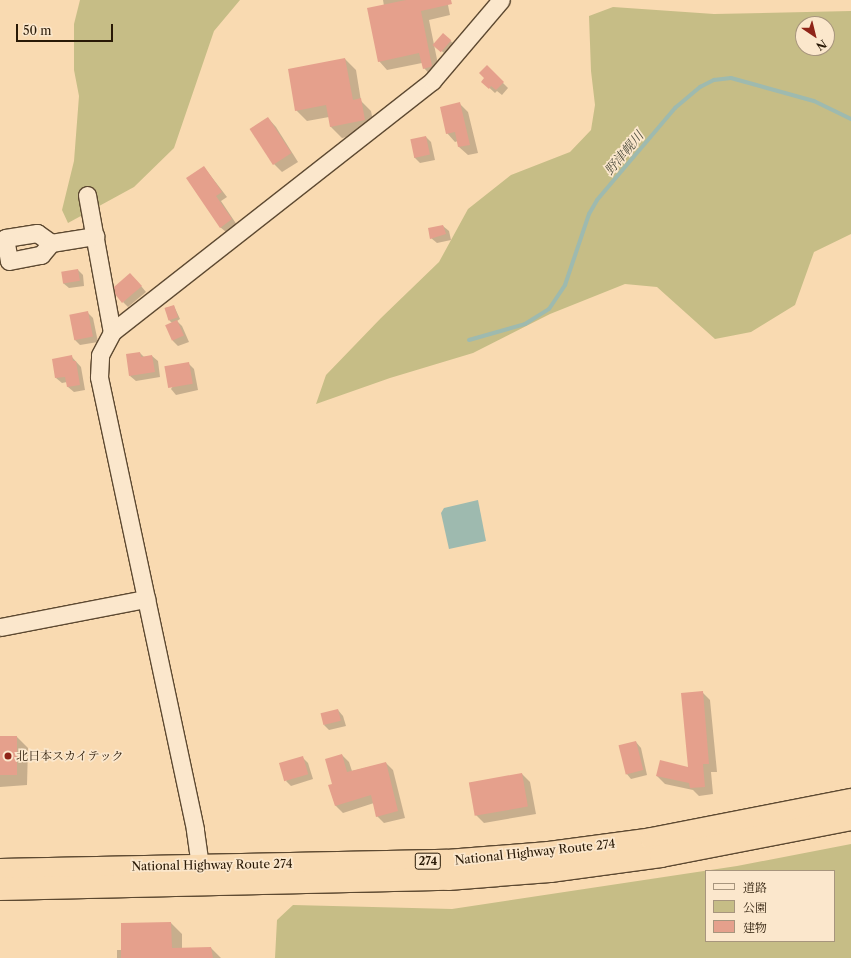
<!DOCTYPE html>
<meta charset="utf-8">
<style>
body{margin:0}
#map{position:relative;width:851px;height:958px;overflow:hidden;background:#f9dab1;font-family:"Libre Caslon Text","Noto Serif JP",serif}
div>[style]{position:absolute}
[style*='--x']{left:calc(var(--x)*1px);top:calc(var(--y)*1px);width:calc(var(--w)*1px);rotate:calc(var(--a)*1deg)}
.green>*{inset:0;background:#c6bd86}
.water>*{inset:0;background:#9ebaaf}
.shadow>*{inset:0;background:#0003}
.stream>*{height:4px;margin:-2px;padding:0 2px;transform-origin:2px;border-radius:2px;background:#9ebaaf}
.building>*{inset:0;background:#e5a08c;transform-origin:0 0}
.roads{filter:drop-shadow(1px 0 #5d4931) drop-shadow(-1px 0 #5d4931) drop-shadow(0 1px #5d4931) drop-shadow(0 -1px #5d4931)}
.minor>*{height:17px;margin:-8.5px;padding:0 8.5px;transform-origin:8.5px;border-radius:8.5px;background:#fbe7cc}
.highway>*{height:22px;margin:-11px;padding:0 11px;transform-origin:11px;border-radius:11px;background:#f9dab1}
.dots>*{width:11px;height:11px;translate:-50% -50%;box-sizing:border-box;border:2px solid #fbe7cc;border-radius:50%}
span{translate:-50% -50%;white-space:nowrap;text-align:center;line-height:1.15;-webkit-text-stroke:3.5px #fbe7cc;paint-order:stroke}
.shield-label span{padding:1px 3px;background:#fbe7cc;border:1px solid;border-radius:3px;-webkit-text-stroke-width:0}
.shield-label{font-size:11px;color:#291906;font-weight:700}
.poi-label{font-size:12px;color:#291906}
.left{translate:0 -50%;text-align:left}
.street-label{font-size:12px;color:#291906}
.water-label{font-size:13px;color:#525141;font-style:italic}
.legend{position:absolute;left:705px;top:870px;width:130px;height:72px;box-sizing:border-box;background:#fbe7cc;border:1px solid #a7957d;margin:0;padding:5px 7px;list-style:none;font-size:12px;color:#291906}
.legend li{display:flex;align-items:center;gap:8px;height:20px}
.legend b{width:20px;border:1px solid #a7957d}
.north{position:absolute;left:795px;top:16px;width:40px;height:40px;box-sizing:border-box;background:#fbe7cc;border:1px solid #a7957d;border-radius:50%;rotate:145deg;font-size:11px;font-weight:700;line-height:16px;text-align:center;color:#291906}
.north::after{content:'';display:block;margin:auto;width:14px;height:18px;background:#8f2418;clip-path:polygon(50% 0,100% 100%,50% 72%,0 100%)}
.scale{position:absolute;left:16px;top:24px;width:97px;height:18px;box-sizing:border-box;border:2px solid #291906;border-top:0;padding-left:5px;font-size:12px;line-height:14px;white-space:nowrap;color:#291906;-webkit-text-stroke:3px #fbe7cc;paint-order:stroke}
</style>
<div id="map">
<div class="green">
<div style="clip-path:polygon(80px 0,240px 0,214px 31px,174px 148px,134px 187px,68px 223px,62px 210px,74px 161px,79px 96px,74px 70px,74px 24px)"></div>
<div style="clip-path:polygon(evenodd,613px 7px,714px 14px,851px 11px,851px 234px,814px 252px,795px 305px,751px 332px,715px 339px,657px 287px,625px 284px,550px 314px,473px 353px,390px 378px,316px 404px,326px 375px,381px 318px,439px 262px,468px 209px,511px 175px,570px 152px,591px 130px,595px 105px,591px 71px,589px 16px,613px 7px,803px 24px,827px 24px,827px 48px,803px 48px,803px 24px)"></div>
<div style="clip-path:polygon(evenodd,851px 844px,851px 958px,275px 958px,277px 920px,293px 905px,452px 909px,737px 866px,851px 844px,706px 871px,834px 871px,834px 941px,706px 941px,706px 871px)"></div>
</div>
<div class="water">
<div style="clip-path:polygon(478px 500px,486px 541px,449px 549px,441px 513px,444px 508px)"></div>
</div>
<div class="shadow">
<div style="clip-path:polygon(383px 0,447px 0,450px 15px,429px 20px,440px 74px,432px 77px,424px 68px,422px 63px,387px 70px,379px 61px,384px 6px)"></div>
<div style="clip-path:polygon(443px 35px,453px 43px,444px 53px,437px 47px)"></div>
<div style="clip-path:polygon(345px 59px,356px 70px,361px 101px,371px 111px,375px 131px,342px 138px,331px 127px,329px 117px,307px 121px,296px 110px)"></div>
<div style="clip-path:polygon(487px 67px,508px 88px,502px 95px,497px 91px,495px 93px,482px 81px,486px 78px)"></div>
<div style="clip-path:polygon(459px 103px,468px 112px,478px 153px,468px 155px,459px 147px,458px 141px,455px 142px,447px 133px)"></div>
<div style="clip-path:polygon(268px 118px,276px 127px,298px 162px,282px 172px,274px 164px)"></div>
<div style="clip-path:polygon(426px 137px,431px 142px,435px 160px,420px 163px,414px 157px)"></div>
<div style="clip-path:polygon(204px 167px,227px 197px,221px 201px,237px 225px,226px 232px,220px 227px)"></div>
<div style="clip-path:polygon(443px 226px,449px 231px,451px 240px,437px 243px,431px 238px)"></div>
<div style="clip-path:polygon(78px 270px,83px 275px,84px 286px,69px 288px,63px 283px)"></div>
<div style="clip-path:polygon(136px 280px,146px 292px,128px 307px,123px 302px)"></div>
<div style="clip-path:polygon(174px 306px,180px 319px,177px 321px,182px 326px,189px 342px,178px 346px,173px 341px,172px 323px,169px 320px,165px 308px)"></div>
<div style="clip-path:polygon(88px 313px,93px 318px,98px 342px,80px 345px,75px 340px)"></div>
<div style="clip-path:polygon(140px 353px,144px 357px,152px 356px,158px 361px,160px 377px,136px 381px,130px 376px)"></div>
<div style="clip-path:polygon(71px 356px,81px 367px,85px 390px,74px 392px,68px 387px,67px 382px,62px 383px,56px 378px)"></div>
<div style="clip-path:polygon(188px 363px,194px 369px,198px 390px,176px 395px,171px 389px)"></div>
<div style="clip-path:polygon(702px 692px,710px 700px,717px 772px,711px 772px,713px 794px,699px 796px,693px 790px,665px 784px,657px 776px,689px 768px)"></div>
<div style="clip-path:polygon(338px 710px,343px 716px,346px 726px,329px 730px,324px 725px)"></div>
<div style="clip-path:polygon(17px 737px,28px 748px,27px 785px,0 787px,0 738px)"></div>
<div style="clip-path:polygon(636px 742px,641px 748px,647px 775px,631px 779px,626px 773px)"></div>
<div style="clip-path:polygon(342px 755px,349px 762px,352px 771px,386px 763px,393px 770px,405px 818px,384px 823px,377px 816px,374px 803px,343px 813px,336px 806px,330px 786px,334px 785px)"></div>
<div style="clip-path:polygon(302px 757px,308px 763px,313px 779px,291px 786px,286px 781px)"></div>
<div style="clip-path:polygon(522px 774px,530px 782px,536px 814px,484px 823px,476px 815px)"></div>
<div style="clip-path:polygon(171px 923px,182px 934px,182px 949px,211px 948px,221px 958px,117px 958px,117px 950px,122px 950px)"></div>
</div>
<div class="stream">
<div style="--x:469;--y:340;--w:58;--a:-15.9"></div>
<div style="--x:525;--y:324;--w:28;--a:-32"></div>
<div style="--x:549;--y:309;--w:29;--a:-56"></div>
<div style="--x:565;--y:285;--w:75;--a:-71.3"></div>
<div style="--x:589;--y:214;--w:16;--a:-60"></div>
<div style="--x:597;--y:200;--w:121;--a:-49.7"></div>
<div style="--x:675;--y:108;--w:33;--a:-40"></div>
<div style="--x:700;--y:87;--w:16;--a:-27"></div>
<div style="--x:714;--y:80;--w:17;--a:-7"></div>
<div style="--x:731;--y:78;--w:86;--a:15.5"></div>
<div style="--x:814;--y:101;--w:41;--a:25.9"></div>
</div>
<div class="building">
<div style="clip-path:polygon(406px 0,451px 0,452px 4px,421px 11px,432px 66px,430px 67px,423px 69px,419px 53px,378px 62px,367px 8px)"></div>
<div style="left:443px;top:33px;width:11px;height:16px;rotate:41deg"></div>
<div style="clip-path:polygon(345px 58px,353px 100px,361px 98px,365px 120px,330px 127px,326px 105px,295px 111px,288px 69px)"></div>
<div style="clip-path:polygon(487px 65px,504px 82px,496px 90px,491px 86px,489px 89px,481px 82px,484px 78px,479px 73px)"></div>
<div style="clip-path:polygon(460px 102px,470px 145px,458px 147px,455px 132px,446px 134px,440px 107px)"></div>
<div style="left:268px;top:117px;width:43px;height:22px;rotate:57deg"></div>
<div style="left:426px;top:136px;width:19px;height:16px;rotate:78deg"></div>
<div style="clip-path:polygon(204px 166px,222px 192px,216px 196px,232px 219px,220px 228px,186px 178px)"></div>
<div style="clip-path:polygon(443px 225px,446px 234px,430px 239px,428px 228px)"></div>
<div style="left:78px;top:269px;width:12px;height:17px;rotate:81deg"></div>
<div style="clip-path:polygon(130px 273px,142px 286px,122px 303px,115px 294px,114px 287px)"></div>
<div style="left:174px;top:305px;width:13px;height:10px;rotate:72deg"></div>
<div style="left:88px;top:311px;width:26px;height:19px;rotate:79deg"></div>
<div style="left:177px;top:320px;width:17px;height:13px;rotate:66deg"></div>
<div style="clip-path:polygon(140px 352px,141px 357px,152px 355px,155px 372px,129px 376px,126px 354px)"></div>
<div style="clip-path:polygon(72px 355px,73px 361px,76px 361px,80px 385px,67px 387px,65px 377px,55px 378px,52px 359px)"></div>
<div style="left:189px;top:362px;width:22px;height:25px;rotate:80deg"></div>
<div style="clip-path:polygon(703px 691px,709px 764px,703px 764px,705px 787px,690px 788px,689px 783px,656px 776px,660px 760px,688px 767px,681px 693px)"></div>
<div style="left:338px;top:709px;width:12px;height:18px;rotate:76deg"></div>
<div style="left:17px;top:736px;width:39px;height:17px;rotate:90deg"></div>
<div style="left:636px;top:741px;width:30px;height:18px;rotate:76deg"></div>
<div style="clip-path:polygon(342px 754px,347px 772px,386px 762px,398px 811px,376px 817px,371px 795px,335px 806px,328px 785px,332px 784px,325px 759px)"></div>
<div style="left:303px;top:756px;width:19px;height:25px;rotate:74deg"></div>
<div style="left:522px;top:773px;width:34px;height:54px;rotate:80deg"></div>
<div style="clip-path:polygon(171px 922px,172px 948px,211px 947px,213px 958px,121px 958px,121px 923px)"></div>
</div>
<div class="roads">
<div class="minor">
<div style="--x:87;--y:195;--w:139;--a:79.7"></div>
<div style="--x:51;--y:243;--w:17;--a:-144"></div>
<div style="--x:37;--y:233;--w:32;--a:171"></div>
<div style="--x:5;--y:238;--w:23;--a:80"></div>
<div style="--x:9;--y:261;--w:33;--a:-11"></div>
<div style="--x:41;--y:255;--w:16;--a:-50"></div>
<div style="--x:51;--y:243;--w:45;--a:-9"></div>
<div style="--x:0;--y:627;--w:149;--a:-10.9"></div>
<div style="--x:199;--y:878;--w:12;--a:-85"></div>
<div style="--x:200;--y:866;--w:37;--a:-98"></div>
<div style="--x:195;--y:829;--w:462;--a:-102"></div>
<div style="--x:99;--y:377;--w:22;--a:-87"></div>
<div style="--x:100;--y:355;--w:26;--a:-62"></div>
<div style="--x:112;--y:332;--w:407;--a:-38.1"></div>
<div style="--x:432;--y:81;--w:106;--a:-49.6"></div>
</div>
<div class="highway">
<div style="--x:0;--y:870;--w:447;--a:-1.2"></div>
<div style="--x:447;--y:861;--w:102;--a:-4.5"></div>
<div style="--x:549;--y:853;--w:104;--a:-7.7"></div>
<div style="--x:652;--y:839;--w:203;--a:-11.1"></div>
<div style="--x:0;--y:889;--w:448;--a:-1.3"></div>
<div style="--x:448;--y:879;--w:102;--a:-4.5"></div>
<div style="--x:550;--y:871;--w:112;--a:-7.7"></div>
<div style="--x:661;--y:856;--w:194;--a:-11"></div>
</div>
</div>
<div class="dots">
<div style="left:8px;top:756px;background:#8f2418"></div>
</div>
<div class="shield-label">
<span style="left:428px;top:861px">274</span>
</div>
<div class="poi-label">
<span class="left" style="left:16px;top:756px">北日本スカイテック</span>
</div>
<div class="street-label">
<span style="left:535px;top:852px;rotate:-6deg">National Highway Route 274</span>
<span style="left:212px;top:865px;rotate:-1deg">National Highway Route 274</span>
</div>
<div class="water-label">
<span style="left:624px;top:153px;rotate:-50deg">野津幌川</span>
</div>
<ul class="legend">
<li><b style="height:5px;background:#fbe7cc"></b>道路</li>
<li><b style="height:11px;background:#c6bd86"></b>公園</li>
<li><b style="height:11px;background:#e5a08c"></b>建物</li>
</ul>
<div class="north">N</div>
<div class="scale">50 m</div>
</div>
